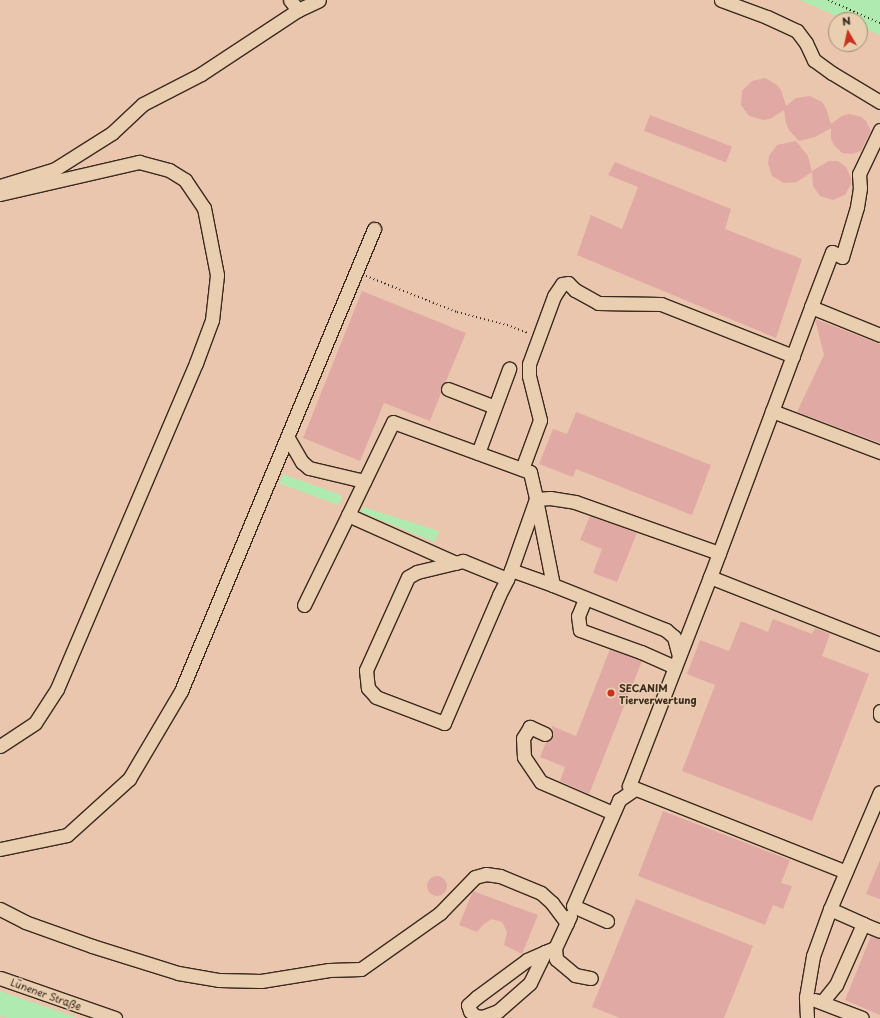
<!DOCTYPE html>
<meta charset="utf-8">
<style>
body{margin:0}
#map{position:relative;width:880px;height:1018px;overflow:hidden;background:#eac6af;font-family:"Playpen Sans",sans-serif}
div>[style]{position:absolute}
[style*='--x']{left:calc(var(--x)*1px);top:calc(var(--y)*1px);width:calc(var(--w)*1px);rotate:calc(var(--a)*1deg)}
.green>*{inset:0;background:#afebb1;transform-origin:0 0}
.building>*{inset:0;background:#e1a9a3;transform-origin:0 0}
.round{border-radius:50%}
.path>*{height:1.5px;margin-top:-0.75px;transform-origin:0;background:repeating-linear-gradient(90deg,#3b2a1e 0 1px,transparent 0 4px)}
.roads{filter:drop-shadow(1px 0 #3b2a1e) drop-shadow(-1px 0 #3b2a1e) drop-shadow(0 1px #3b2a1e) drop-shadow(0 -1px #3b2a1e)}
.minor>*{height:13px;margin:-6.5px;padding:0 6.5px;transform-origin:6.5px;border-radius:6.5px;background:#e9cfb0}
.dots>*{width:11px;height:11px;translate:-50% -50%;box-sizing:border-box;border:2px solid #e9cfb0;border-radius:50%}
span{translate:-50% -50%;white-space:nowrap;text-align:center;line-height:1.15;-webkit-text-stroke:3px #e9cfb0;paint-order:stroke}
.poi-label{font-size:10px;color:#3b2a1e;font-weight:700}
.left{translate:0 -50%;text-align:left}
.street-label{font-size:10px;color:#3b2a1e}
.north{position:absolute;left:828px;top:12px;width:40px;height:40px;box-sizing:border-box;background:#e9cfb0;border:1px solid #a38d76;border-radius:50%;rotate:351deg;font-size:11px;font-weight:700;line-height:16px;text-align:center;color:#3b2a1e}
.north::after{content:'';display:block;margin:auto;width:14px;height:18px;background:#c8321e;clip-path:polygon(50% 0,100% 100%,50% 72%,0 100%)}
</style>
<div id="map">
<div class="green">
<div style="clip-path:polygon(800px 0,880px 0,880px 35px,860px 26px,860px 20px,846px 20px)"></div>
<div style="left:283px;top:474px;width:63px;height:10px;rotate:20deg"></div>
<div style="clip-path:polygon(363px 507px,439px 531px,435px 542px,361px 512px)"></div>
<div style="clip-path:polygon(0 991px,78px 1018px,10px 1018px,0 1016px)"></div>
</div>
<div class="building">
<div style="clip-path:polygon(765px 78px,777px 85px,781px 90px,786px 106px,796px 98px,810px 96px,822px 102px,826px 108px,831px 124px,842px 116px,849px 114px,861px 117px,866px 121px,871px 131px,861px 151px,852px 154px,842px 153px,834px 145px,831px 139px,831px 128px,815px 137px,799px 141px,789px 130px,786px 123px,784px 110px,770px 119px,763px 120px,749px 116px,741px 105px,742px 91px,752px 81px)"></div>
<div style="left:650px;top:115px;width:88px;height:17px;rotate:21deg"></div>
<div style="clip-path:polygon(796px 141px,808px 156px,812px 172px,797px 182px,784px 183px,772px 176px,768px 163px,769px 156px,777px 145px)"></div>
<div style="clip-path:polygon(829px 161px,838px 161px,846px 167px,851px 178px,851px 184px,845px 195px,833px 200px,820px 196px,813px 186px,812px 171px)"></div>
<div style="clip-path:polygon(615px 162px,731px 209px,725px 229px,802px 259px,776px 338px,577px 255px,591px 215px,622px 229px,638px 187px,608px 175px)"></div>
<div style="clip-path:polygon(362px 291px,466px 333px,446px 381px,441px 386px,441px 393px,430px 421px,384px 403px,360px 461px,303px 438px)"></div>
<div style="clip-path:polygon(815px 319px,880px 344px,880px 443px,797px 412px,824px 355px)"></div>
<div style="clip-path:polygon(576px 412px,711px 465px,692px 515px,576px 469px,573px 477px,539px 464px,553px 429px,567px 434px)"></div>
<div style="clip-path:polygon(590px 516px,637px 533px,617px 582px,593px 573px,602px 549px,580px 540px)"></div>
<div style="clip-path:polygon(773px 619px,812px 634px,815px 628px,830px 634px,822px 656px,869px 674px,812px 821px,682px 771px,715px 685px,687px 674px,700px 640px,729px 651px,741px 621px,768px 632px)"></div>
<div style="clip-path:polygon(610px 649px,642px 661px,589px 794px,560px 781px,565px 767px,540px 757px,546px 742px,552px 737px,552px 726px,576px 736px)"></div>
<div style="clip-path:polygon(663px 811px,790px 860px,781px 883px,792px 886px,783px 909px,773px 905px,765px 925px,638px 876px)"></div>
<div style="clip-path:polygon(880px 860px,880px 899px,866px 894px)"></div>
<div class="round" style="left:427px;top:876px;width:20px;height:20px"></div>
<div style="clip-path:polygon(473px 891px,538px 915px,522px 954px,504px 945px,507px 932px,502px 922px,492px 919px,484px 924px,477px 932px,459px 925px)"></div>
<div style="clip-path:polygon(636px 899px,753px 946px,724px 1018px,620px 1018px,592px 1007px)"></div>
<div style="clip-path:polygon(871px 936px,880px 939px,880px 1015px,845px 1000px)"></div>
</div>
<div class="path">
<div style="--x:828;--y:0;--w:57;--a:23.9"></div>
<div style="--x:366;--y:276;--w:98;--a:21.6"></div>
<div style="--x:457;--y:312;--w:52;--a:14.6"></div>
<div style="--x:507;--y:325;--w:22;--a:21"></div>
</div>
<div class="roads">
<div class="minor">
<div style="--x:290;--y:0;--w:13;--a:51"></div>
<div style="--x:721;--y:0;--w:49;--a:20.3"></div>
<div style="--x:767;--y:17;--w:33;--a:25"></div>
<div style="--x:797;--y:31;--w:15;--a:53"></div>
<div style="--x:806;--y:43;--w:19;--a:65"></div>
<div style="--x:814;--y:60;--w:22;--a:36"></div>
<div style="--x:832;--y:73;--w:56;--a:31.1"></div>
<div style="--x:880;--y:130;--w:49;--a:115.5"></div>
<div style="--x:859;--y:174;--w:14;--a:86"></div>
<div style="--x:860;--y:188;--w:19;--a:99"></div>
<div style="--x:857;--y:207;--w:52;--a:106.7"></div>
<div style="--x:842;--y:257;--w:11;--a:-153"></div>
<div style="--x:832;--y:252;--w:59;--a:110.9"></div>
<div style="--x:811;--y:307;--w:74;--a:22.1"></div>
<div style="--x:0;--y:186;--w:58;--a:-17.2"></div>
<div style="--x:55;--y:169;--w:67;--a:-32.3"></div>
<div style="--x:112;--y:133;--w:42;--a:-43.1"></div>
<div style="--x:143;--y:104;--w:65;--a:-27.3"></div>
<div style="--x:201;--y:74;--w:116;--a:-33.4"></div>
<div style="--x:298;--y:10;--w:23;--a:-25"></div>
<div style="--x:0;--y:194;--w:143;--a:-13"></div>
<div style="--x:139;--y:162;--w:31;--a:15"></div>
<div style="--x:169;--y:170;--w:19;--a:32"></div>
<div style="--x:185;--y:180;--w:34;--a:56"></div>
<div style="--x:204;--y:208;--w:68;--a:79"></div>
<div style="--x:217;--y:275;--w:45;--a:96.3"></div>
<div style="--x:212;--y:320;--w:46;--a:110.4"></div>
<div style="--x:196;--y:363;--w:354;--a:113.1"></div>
<div style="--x:57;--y:689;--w:40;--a:122.9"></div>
<div style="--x:35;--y:723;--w:42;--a:146.7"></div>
<div style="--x:811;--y:307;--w:288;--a:110.5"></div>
<div style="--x:710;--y:577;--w:183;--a:21.5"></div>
<div style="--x:448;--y:389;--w:50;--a:21"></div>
<div style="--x:772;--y:411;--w:116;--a:20.8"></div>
<div style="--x:288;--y:438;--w:28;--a:60"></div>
<div style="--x:302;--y:462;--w:9;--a:41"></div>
<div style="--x:309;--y:468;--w:57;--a:13.3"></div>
<div style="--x:478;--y:453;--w:90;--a:-69.7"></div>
<div style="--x:522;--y:469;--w:52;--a:-69.8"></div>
<div style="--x:540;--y:420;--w:45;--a:-104"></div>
<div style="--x:529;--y:376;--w:12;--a:-90"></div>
<div style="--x:529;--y:364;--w:72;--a:-69.8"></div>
<div style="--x:554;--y:296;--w:14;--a:-56"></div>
<div style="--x:562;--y:284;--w:6;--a:-9"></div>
<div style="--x:568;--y:283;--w:10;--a:45"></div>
<div style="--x:575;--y:290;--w:26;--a:29"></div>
<div style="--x:598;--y:303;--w:63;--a:0.9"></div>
<div style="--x:661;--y:304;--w:142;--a:21.5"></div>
<div style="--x:348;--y:515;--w:103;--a:-64.2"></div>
<div style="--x:393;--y:422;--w:146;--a:20.1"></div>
<div style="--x:530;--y:472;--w:28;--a:77"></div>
<div style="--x:536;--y:499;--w:75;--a:109.4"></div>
<div style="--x:710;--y:577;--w:224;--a:111.2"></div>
<div style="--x:629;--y:786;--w:233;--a:21.6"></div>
<div style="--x:507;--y:579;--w:48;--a:-157.8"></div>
<div style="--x:463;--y:561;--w:47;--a:166.6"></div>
<div style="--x:417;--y:572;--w:10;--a:151"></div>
<div style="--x:408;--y:577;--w:102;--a:114.3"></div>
<div style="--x:366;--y:670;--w:18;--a:84"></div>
<div style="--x:368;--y:688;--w:12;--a:48"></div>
<div style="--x:376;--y:697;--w:73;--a:20.9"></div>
<div style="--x:444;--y:723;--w:139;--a:-66.7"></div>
<div style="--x:499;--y:595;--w:18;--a:-63"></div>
<div style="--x:507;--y:579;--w:10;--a:-66"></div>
<div style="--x:511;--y:570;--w:45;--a:19.7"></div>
<div style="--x:585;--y:599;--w:18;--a:112"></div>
<div style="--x:578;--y:616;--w:14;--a:82"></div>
<div style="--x:580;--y:630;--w:65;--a:19.8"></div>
<div style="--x:641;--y:652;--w:37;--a:24"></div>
<div style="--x:304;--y:605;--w:100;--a:-63.9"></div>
<div style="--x:348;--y:515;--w:118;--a:24"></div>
<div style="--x:679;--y:656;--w:20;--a:-105"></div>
<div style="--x:674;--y:637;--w:11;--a:-139"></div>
<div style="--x:666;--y:630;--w:122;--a:-158.3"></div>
<div style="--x:553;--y:585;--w:88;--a:-101.2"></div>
<div style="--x:536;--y:499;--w:14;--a:-4"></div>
<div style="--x:550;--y:498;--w:25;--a:9"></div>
<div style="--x:575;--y:502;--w:153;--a:19.5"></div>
<div style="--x:880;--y:711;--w:4;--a:90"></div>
<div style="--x:545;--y:734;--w:17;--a:-155"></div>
<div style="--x:530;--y:727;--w:13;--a:122"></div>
<div style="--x:523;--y:738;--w:19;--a:87"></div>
<div style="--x:524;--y:757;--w:30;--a:56"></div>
<div style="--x:541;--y:782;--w:78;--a:23.3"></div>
<div style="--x:0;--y:849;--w:68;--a:-11.8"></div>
<div style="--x:67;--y:835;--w:84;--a:-42.1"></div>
<div style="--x:129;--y:779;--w:102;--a:-59.4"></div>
<div style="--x:181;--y:691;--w:501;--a:-67.33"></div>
<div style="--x:0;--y:909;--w:28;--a:27"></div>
<div style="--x:25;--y:922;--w:71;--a:19.7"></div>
<div style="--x:92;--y:946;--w:90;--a:17.4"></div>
<div style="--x:178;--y:973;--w:42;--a:9.7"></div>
<div style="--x:219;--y:980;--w:42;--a:1.4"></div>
<div style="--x:261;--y:981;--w:69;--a:-9.2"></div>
<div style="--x:329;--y:970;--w:32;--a:-2"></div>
<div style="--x:361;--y:969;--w:97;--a:-35.3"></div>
<div style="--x:440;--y:913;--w:50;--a:-45.8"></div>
<div style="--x:475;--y:877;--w:11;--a:-15"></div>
<div style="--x:486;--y:874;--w:14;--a:8"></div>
<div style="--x:500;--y:876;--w:44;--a:22.5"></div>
<div style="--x:541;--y:893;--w:15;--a:42"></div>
<div style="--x:552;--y:903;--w:25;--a:53"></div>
<div style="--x:830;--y:909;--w:36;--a:24"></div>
<div style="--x:570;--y:916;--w:35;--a:115"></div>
<div style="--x:555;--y:948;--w:11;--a:85"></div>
<div style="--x:556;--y:959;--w:25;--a:40"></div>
<div style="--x:575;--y:975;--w:16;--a:11"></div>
<div style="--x:607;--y:921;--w:37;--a:-156"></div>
<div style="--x:573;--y:906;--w:116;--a:-66.5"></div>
<div style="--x:619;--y:800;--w:19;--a:-35"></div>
<div style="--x:545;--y:952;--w:34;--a:116"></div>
<div style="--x:530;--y:983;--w:43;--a:138.8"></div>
<div style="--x:498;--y:1011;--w:17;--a:159"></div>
<div style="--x:482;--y:1017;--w:7;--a:-172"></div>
<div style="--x:475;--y:1016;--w:7;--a:-135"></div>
<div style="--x:470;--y:1011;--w:6;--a:-108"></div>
<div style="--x:468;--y:1005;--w:12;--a:-42"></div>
<div style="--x:477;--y:997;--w:62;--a:-36.5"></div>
<div style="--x:527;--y:960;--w:20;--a:-24"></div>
<div style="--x:545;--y:952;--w:11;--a:-22"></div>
<div style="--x:0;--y:978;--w:122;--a:19.2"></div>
<div style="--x:815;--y:1000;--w:50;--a:21"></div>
<div style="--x:822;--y:1002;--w:22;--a:-51"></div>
<div style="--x:836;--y:985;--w:67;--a:-66.1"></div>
<div style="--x:863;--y:924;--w:18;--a:22"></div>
<div style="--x:807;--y:1018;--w:21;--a:-93"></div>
<div style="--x:806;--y:997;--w:42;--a:-80.3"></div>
<div style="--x:813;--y:956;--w:50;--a:-70.1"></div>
<div style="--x:830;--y:909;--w:127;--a:-66.9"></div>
</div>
</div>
<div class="dots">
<div style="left:611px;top:693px;background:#c8321e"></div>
</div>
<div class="poi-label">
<span class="left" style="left:619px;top:693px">SECANIM<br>Tierverwertung</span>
</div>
<div class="street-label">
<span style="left:46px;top:994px;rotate:20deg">Lünener Straße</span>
</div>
<div class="north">N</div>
</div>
